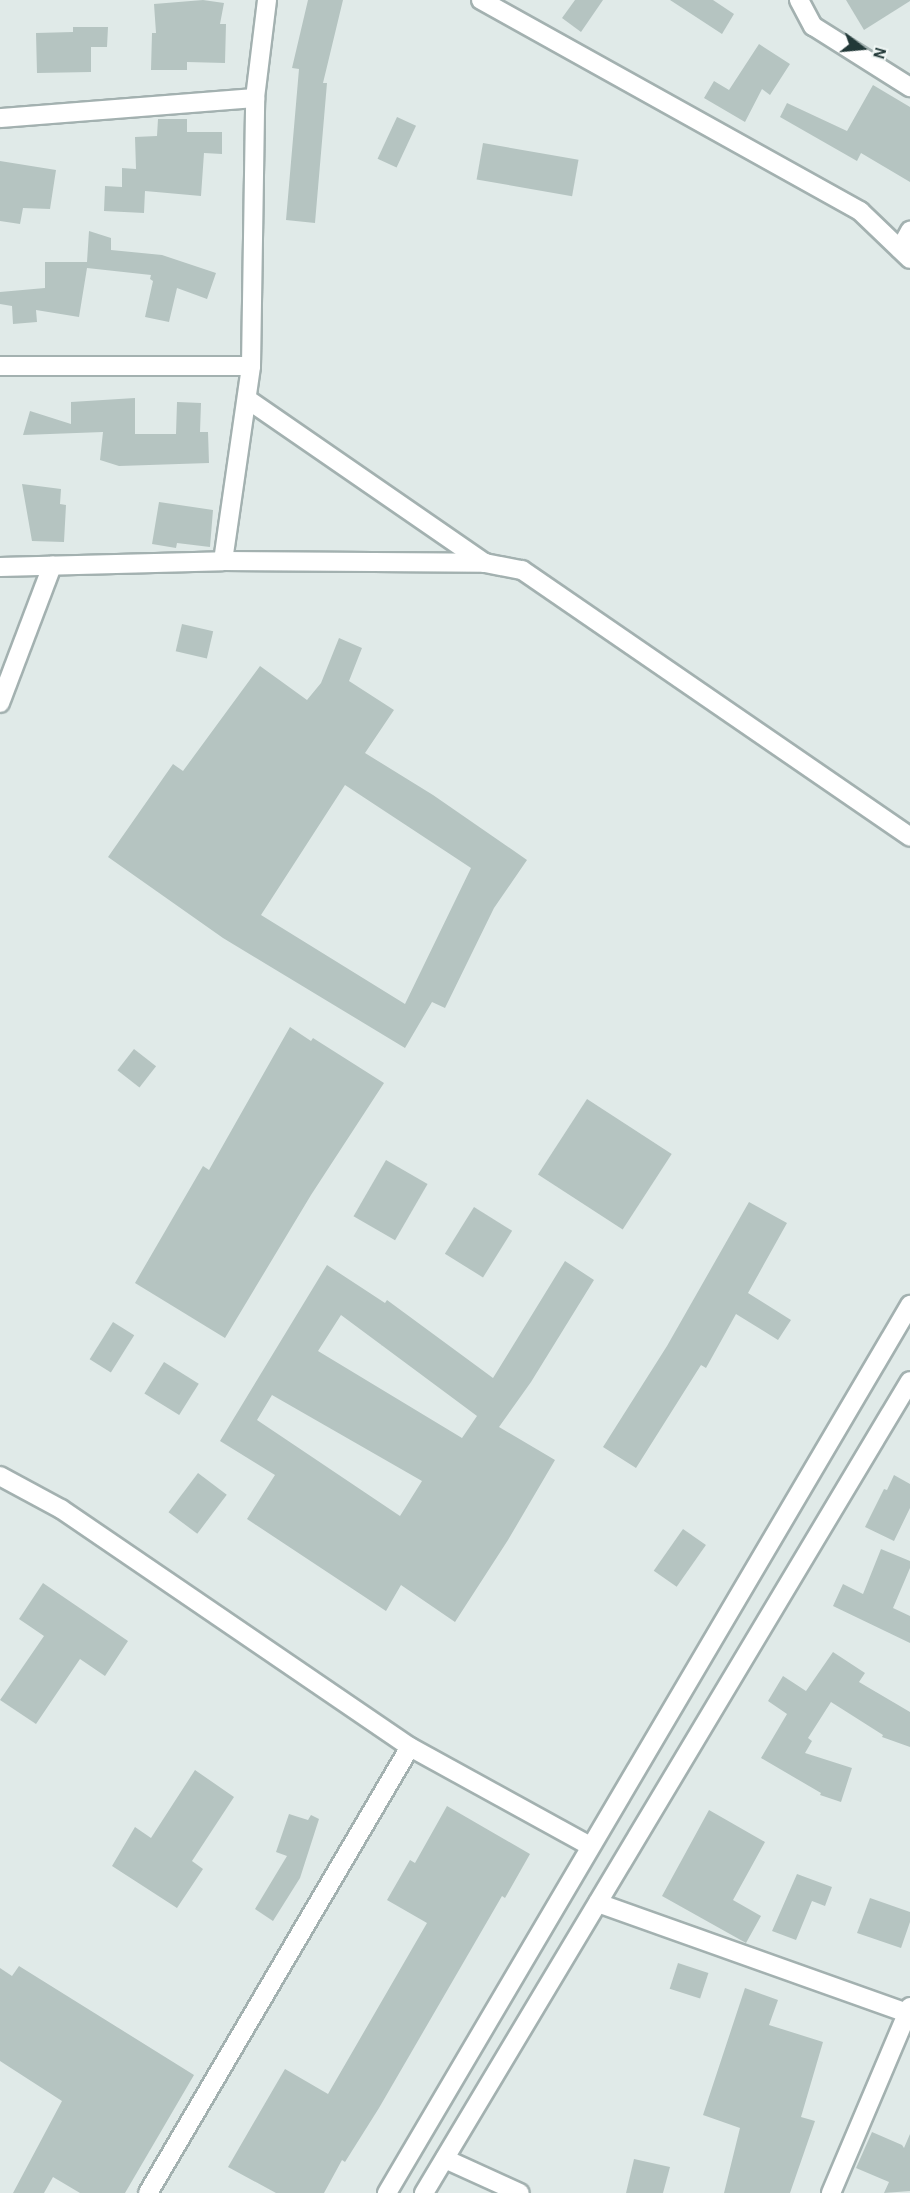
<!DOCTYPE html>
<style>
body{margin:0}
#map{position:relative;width:910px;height:2193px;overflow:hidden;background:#e0eae8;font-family:"Alegreya Sans",sans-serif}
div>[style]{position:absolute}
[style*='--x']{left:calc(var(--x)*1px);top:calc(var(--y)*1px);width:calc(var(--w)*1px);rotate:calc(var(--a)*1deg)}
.building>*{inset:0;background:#b5c4c1;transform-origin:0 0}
.roads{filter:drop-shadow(2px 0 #a3b1b0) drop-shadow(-2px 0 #a3b1b0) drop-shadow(0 2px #a3b1b0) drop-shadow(0 -2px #a3b1b0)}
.minor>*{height:18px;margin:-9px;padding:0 9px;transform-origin:9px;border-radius:9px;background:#fff}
.tertiary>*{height:18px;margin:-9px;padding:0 9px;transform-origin:9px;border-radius:9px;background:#fff}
span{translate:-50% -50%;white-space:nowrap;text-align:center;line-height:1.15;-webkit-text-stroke:5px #f0f7f5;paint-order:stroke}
.north{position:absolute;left:832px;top:18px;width:60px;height:60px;-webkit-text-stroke:4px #f0f7f5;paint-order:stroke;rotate:106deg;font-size:16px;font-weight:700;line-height:24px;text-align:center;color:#223938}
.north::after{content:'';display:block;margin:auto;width:21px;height:27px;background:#223938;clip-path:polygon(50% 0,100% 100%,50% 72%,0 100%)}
</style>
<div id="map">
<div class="building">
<div style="clip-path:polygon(203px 0,224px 3px,220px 24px,226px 24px,225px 63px,187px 62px,187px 70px,151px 70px,152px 33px,156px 33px,154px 4px)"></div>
<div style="clip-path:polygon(308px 0,343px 0,323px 83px,327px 83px,315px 223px,286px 220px,299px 69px,292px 68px)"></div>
<div style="clip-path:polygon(575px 0,603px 0,581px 32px,562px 18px)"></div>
<div style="clip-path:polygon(670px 0,713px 0,734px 14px,722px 34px)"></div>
<div style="clip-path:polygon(846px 0,910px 0,910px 1px,864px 30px)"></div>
<div style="clip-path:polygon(73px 27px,108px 27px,107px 47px,91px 47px,91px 72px,37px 73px,36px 33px,73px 32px)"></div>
<div style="clip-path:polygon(759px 44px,790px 64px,770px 95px,762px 89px,745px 122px,704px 98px,714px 81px,729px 90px)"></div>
<div style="clip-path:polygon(873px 85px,910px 107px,910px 182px,861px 153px,857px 161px,780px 117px,787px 103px,847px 131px)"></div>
<div style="left:397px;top:117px;width:21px;height:46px;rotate:25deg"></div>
<div style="clip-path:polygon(158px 119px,187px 119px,187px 132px,222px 132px,222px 154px,204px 153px,201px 196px,145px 191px,144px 213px,104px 211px,105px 186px,122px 187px,122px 168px,136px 169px,135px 137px,157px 136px)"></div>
<div style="left:483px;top:143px;width:97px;height:37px;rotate:10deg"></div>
<div style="clip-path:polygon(0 161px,56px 170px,50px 209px,23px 208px,20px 224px,0 221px)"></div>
<div style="clip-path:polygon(89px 231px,111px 238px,111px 250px,162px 255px,216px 273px,207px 299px,177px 288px,169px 322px,145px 317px,153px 281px,150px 279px,151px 275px,87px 268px,79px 317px,36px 310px,37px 322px,13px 324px,12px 306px,0 304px,0 292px,45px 288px,45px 262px,87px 262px)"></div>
<div style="clip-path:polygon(135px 398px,135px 434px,176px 434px,177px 402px,201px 403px,200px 432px,208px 432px,209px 463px,119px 466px,100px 460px,103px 432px,23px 435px,30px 411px,71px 424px,71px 402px)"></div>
<div style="clip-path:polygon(22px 484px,61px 489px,60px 504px,66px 505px,64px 542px,32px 541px)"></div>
<div style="clip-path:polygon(159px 502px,213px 510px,210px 547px,177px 543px,176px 548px,152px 544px)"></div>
<div style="left:182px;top:624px;width:32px;height:28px;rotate:13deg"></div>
<div style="clip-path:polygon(evenodd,339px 638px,362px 648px,349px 681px,394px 710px,365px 753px,433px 795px,527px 860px,494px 908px,445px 1008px,432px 1002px,405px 1048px,223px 938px,108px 857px,173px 764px,183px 771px,260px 666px,307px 700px,321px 683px,339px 638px,345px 785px,471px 868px,405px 1004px,261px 915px,345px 785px)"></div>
<div style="clip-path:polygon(290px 1027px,311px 1041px,313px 1038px,384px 1083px,311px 1195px,225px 1338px,135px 1283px,203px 1166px,209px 1170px)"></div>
<div style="left:134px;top:1049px;width:28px;height:27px;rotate:38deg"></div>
<div style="left:587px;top:1099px;width:101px;height:90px;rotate:33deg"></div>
<div style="left:386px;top:1160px;width:48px;height:65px;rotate:30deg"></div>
<div style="clip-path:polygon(749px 1202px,787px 1223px,748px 1293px,791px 1320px,778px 1340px,736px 1314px,706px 1368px,701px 1365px,636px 1468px,603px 1447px,667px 1346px)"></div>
<div style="left:474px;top:1207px;width:45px;height:55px;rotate:32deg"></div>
<div style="clip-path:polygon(evenodd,565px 1261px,594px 1280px,531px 1382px,499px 1427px,555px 1460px,508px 1540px,455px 1622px,401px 1585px,386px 1611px,247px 1519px,275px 1475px,220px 1441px,327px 1265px,385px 1303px,387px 1300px,493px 1378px,565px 1261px,341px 1315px,477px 1416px,462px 1438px,318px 1351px,341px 1315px,565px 1261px,272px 1395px,422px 1481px,400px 1516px,257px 1420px,272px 1395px)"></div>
<div style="left:113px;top:1322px;width:25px;height:44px;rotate:32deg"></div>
<div style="left:164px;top:1362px;width:41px;height:37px;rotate:32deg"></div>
<div style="left:198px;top:1473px;width:36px;height:49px;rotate:37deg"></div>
<div style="clip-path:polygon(894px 1475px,910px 1484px,910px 1508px,894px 1541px,865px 1527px,884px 1489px,887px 1490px)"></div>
<div style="left:683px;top:1529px;width:28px;height:51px;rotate:35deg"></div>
<div style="clip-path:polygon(881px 1549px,910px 1561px,910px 1568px,893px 1608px,910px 1616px,910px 1643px,833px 1606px,843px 1584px,863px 1594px)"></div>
<div style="clip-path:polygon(43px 1583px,128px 1641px,105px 1676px,80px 1659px,36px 1724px,0 1700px,44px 1636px,19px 1619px)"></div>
<div style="clip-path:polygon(833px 1652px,865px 1673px,859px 1682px,910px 1712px,910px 1747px,882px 1737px,883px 1735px,831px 1702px,808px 1738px,812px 1741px,805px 1753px,852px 1768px,841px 1802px,820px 1795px,821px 1793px,761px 1758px,787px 1714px,768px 1701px,783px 1676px,806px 1691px)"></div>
<div style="clip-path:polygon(195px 1770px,234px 1797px,192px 1861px,203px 1869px,177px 1908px,112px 1866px,135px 1827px,151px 1838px)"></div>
<div style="clip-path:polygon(447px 1806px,530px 1854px,505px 1898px,502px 1896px,379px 2108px,345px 2162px,342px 2160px,324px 2193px,276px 2193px,228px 2167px,285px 2069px,328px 2094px,427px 1923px,387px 1900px,410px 1860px,415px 1863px)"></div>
<div style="clip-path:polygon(709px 1810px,765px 1842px,733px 1900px,761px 1916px,746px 1943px,662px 1896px)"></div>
<div style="clip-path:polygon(289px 1814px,308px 1820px,311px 1815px,319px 1819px,300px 1878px,273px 1921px,255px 1909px,287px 1856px,276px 1852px)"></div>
<div style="clip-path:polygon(797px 1874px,832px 1887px,825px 1906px,812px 1901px,796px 1940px,772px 1931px)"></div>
<div style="clip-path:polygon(870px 1898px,910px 1912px,910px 1922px,901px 1948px,857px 1933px)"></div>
<div style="left:678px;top:1963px;width:32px;height:27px;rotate:18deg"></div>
<div style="clip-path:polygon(19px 1966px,194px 2075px,125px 2193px,80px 2193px,53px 2177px,44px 2193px,13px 2193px,62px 2101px,0 2061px,0 1968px,12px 1976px)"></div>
<div style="clip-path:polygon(745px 1988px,778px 2000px,769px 2025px,823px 2042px,801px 2117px,815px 2121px,790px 2193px,724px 2193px,740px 2128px,703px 2115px)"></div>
<div style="clip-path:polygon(872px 2132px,902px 2145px,904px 2148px,910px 2134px,910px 2191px,884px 2193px,889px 2182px,856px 2168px)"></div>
<div style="clip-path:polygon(634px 2159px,670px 2167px,663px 2193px,626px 2193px)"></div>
</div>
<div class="roads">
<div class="minor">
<div style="--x:481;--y:0;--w:434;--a:29.1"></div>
<div style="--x:860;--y:211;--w:69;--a:43.8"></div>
<div style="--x:799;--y:0;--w:30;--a:62"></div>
<div style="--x:813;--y:26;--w:115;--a:32.2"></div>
<div style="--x:0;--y:118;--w:256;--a:-4.5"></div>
<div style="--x:900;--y:249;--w:21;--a:-61"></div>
<div style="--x:0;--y:366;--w:251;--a:0"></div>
<div style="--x:247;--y:399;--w:289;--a:34.6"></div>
<div style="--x:223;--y:561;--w:197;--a:-81.8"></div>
<div style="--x:251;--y:366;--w:268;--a:-89.1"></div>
<div style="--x:255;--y:98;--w:99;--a:-83"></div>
<div style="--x:0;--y:567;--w:223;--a:-1.5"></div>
<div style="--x:223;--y:561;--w:262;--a:0.4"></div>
<div style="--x:485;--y:563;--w:38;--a:11"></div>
<div style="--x:522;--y:570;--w:471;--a:34.5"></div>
<div style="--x:0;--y:703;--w:147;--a:-69.2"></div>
<div style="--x:0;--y:1476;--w:69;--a:28.4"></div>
<div style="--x:61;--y:1509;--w:422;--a:34.3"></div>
<div style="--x:410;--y:1747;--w:205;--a:28.8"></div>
<div style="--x:598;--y:1903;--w:331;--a:19.6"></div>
<div style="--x:445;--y:2159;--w:82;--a:24.4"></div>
<div style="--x:148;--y:2193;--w:517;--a:-59.57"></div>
<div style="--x:831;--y:2193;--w:202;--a:-67"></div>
</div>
<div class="tertiary">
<div style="--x:387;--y:2193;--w:1031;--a:-59.5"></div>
<div style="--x:424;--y:2193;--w:946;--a:-59.1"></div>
</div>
</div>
<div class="north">N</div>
</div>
